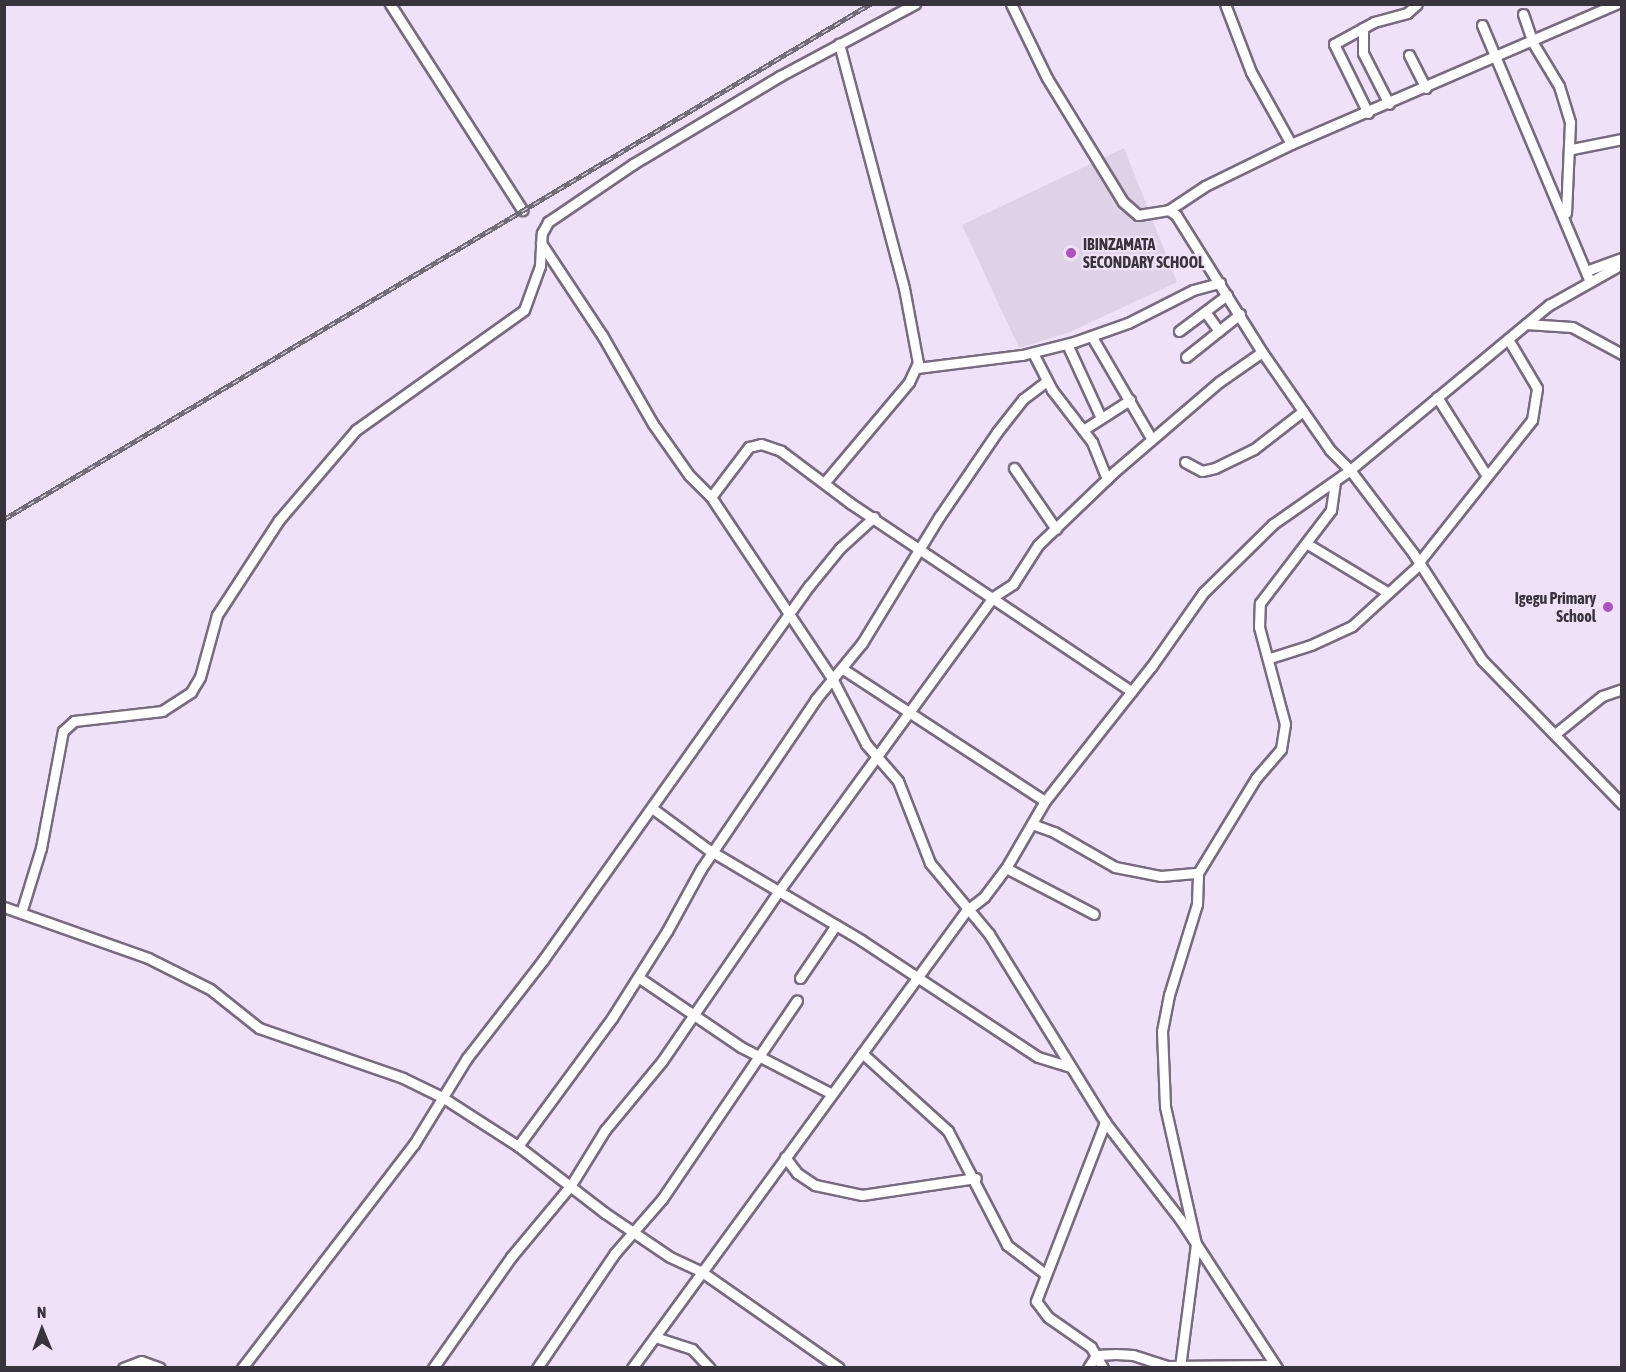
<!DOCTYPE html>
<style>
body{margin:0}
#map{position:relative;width:1626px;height:1372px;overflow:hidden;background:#efe2f8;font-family:"Asap Condensed",sans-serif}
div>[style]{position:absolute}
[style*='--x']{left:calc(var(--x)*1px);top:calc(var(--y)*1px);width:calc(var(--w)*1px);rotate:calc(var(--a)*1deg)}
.education>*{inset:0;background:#ddd2e6}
.roads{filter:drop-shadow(2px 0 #786b7f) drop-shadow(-2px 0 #786b7f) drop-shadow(0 2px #786b7f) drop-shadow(0 -2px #786b7f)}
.minor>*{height:9px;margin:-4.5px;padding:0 4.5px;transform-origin:4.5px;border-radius:4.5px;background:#fff}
.rail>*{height:4.5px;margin-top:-2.25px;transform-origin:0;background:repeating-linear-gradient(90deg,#efe2f8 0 7px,#726b78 0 14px);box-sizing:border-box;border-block:2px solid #726b78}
.dots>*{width:16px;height:16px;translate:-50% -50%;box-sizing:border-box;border:3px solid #efe2f8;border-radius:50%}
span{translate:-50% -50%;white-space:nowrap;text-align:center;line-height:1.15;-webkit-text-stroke:4.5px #efe2f8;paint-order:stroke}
.poi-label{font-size:16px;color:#38333c;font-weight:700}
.left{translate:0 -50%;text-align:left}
.right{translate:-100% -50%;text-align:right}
.frame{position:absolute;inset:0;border:6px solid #38333c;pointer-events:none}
.north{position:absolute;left:12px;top:1300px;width:60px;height:60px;-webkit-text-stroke:4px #efe2f8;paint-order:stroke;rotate:359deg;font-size:16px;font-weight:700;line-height:24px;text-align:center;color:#38333c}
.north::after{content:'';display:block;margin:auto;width:21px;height:27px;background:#38333c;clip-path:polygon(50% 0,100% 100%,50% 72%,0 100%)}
</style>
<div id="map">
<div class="education">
<div style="clip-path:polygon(1124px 148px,1177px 282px,1070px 332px,1019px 348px,962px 225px)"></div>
</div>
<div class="roads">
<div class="minor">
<div style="--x:390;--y:4;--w:245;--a:57.3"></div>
<div style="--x:1011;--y:4;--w:82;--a:64.1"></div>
<div style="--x:1047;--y:78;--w:145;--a:58.5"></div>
<div style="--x:1123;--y:202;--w:20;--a:41"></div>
<div style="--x:1138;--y:215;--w:31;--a:-9"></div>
<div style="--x:1169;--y:210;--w:9;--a:36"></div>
<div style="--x:1176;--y:215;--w:162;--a:57.9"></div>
<div style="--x:1262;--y:352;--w:119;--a:55.2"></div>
<div style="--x:1330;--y:450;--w:28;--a:45"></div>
<div style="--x:1350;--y:470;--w:104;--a:52.8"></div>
<div style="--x:1413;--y:553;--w:127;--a:57.2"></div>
<div style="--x:1482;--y:660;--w:201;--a:45.8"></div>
<div style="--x:1225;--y:4;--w:73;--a:69.1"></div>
<div style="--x:1251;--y:72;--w:82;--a:60.9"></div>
<div style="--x:1523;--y:14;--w:31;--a:71"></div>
<div style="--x:1533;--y:43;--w:50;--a:58.8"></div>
<div style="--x:1559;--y:86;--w:38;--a:73"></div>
<div style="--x:1570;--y:122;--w:91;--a:92.5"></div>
<div style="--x:1482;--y:25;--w:277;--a:67.2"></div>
<div style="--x:1363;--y:28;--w:25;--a:90"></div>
<div style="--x:1363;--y:53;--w:57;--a:63"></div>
<div style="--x:1409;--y:55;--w:37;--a:63"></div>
<div style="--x:1368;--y:113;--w:77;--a:-116.2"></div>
<div style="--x:1334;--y:44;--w:46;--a:-28.8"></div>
<div style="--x:1374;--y:22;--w:34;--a:-15"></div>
<div style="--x:1407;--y:13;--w:13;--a:-42"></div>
<div style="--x:1572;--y:149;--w:51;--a:-11.3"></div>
<div style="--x:1169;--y:210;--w:43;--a:-33.7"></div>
<div style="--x:1205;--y:186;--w:96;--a:-26"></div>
<div style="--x:1291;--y:144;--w:354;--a:-23.3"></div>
<div style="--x:541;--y:243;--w:110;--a:56.5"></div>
<div style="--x:602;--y:335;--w:103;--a:60.2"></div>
<div style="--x:653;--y:424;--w:62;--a:54.8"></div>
<div style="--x:689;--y:475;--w:31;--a:45"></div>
<div style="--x:711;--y:497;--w:220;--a:56.3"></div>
<div style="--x:833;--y:680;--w:72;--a:62.7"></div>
<div style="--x:866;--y:744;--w:49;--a:49.1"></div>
<div style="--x:898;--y:781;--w:88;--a:68.7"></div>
<div style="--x:930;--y:863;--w:92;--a:50.3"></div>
<div style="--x:989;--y:934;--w:221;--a:58.3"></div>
<div style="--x:1105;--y:1122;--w:123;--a:52.3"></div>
<div style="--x:1180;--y:1219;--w:178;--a:56.9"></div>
<div style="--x:1586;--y:271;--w:38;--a:-20"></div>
<div style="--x:1206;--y:313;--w:22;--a:54"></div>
<div style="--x:1526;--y:324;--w:46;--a:3.7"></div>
<div style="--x:1572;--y:327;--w:57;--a:28.4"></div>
<div style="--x:1179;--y:331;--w:60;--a:-36.9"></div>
<div style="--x:1092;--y:337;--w:117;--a:59.7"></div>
<div style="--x:1067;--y:344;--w:81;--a:65.3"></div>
<div style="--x:1033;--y:353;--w:42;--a:62.8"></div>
<div style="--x:1052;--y:390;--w:66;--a:52.4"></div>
<div style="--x:1092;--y:442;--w:40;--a:68"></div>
<div style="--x:1186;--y:357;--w:69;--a:-38.5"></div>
<div style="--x:917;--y:368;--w:106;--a:-7.1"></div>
<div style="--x:1022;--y:355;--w:54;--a:-14"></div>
<div style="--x:1074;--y:342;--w:57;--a:-19.4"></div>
<div style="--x:1128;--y:323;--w:73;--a:-26.9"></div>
<div style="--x:1193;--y:290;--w:28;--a:-15"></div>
<div style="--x:1437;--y:397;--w:93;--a:57.7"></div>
<div style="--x:1083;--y:430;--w:56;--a:-32.6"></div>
<div style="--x:1185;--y:462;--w:19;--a:28"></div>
<div style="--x:1202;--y:471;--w:13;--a:-13"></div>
<div style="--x:1215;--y:468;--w:43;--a:-26"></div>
<div style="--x:1254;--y:449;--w:62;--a:-37.8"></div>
<div style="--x:1014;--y:468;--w:74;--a:55.5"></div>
<div style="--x:824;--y:483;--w:132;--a:-49.9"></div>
<div style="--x:909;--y:382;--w:21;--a:-65"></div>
<div style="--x:918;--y:363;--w:76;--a:-100.6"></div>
<div style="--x:904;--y:288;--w:253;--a:-104.9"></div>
<div style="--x:711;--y:497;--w:63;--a:-52.8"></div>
<div style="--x:749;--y:447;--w:12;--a:-14"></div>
<div style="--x:761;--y:444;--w:21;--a:19"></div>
<div style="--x:781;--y:451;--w:86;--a:37"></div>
<div style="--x:850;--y:503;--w:339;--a:33.8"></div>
<div style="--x:1306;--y:543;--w:95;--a:31.2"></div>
<div style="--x:1419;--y:562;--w:181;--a:-51.5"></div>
<div style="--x:1532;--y:420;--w:32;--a:-81"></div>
<div style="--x:1537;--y:388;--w:57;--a:-120.6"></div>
<div style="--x:1270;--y:658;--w:43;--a:-17.6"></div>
<div style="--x:1311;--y:645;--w:45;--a:-24.9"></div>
<div style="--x:1352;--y:626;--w:92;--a:-42.4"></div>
<div style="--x:843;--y:669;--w:241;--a:33.2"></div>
<div style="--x:1555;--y:734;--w:60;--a:-39"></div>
<div style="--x:1602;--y:696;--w:21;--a:-19"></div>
<div style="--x:652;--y:808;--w:71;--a:36.4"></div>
<div style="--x:709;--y:850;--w:177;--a:30.6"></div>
<div style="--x:861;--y:940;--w:212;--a:33.5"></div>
<div style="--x:1038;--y:1057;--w:34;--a:17"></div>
<div style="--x:1032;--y:824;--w:23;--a:20"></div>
<div style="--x:1054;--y:832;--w:70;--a:29.8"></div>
<div style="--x:1115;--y:867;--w:47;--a:11.1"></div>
<div style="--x:1161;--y:876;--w:37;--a:-5"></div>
<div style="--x:1006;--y:868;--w:99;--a:27.6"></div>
<div style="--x:4;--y:907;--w:153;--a:19.5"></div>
<div style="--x:148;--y:958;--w:69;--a:26.6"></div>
<div style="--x:210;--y:989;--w:63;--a:38.5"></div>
<div style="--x:259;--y:1028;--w:152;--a:19.1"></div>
<div style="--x:403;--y:1078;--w:43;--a:26"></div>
<div style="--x:442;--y:1097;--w:90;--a:32.8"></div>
<div style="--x:518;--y:1146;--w:110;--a:37.6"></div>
<div style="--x:605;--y:1213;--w:78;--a:34.1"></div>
<div style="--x:670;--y:1257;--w:35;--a:25"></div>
<div style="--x:702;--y:1272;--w:167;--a:35"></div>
<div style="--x:21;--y:913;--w:68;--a:-72.9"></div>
<div style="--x:41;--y:848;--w:119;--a:-79.4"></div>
<div style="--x:63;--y:731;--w:15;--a:-42"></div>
<div style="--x:74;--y:721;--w:89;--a:-6.5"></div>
<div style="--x:162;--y:711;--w:35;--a:-33"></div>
<div style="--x:191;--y:692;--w:17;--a:-59"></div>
<div style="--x:200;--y:677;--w:64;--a:-74.7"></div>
<div style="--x:217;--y:615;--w:113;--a:-56.9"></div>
<div style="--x:279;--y:520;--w:118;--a:-49.5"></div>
<div style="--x:356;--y:430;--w:206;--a:-35.5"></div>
<div style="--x:524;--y:310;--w:47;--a:-70"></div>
<div style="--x:540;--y:266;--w:33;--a:-87"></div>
<div style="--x:542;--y:233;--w:13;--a:-61"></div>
<div style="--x:548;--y:222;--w:103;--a:-34.3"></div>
<div style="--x:633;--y:164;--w:171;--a:-30.9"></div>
<div style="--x:780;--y:76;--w:153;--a:-28.1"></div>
<div style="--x:638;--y:977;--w:125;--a:34.2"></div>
<div style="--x:741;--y:1047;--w:102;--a:27.3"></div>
<div style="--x:800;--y:978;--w:64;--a:-55.8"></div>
<div style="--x:862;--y:1053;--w:116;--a:42.2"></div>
<div style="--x:948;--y:1131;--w:128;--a:62.6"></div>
<div style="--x:1007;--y:1245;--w:46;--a:37.1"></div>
<div style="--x:518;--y:1146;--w:159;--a:-53.7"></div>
<div style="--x:612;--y:1018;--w:103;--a:-57.7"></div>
<div style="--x:667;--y:931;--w:71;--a:-61.3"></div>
<div style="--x:701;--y:869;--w:205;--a:-55.9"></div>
<div style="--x:816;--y:699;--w:72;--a:-50.6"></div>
<div style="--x:862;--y:643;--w:148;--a:-58.6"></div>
<div style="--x:939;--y:517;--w:103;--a:-55.7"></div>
<div style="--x:997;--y:432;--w:42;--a:-51.8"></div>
<div style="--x:1023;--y:399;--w:30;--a:-37"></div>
<div style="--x:785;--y:1157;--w:20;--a:53"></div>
<div style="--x:797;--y:1173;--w:22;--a:34"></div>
<div style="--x:815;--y:1185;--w:48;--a:12"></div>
<div style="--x:862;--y:1195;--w:115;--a:-8.5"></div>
<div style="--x:655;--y:1337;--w:39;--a:18"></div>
<div style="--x:692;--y:1349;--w:26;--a:47"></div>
<div style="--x:1180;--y:1367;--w:124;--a:-82.6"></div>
<div style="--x:1196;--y:1244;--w:141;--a:-102.7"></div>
<div style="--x:1165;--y:1106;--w:75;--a:-92.3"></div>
<div style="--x:1162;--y:1031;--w:37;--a:-79"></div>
<div style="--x:1169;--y:995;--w:95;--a:-72.9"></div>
<div style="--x:1197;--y:904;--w:31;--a:-88"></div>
<div style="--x:1198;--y:873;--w:111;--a:-58.6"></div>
<div style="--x:1256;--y:778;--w:38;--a:-49"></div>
<div style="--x:1281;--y:749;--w:25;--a:-81"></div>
<div style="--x:1285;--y:724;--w:100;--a:-105"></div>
<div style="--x:1259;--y:627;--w:24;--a:-88"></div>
<div style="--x:1260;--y:603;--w:117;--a:-52.6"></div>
<div style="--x:1331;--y:510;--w:29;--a:-82"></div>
<div style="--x:123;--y:1368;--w:19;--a:-21"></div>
<div style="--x:141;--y:1361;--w:20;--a:20"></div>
<div style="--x:242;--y:1368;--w:282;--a:-52.5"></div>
<div style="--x:414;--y:1144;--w:101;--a:-58.4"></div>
<div style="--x:467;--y:1058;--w:124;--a:-52.2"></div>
<div style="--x:543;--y:960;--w:459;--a:-54.6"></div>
<div style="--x:809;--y:586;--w:49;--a:-50.8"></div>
<div style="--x:840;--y:548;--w:46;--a:-42.4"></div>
<div style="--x:433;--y:1368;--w:136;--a:-54.9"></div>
<div style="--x:511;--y:1257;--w:94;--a:-50.2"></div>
<div style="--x:571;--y:1185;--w:65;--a:-58.3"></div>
<div style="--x:605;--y:1130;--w:89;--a:-50.4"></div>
<div style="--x:662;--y:1061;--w:205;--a:-55.5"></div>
<div style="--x:778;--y:892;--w:365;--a:-53.9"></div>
<div style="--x:993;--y:597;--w:24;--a:-33"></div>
<div style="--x:1013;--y:584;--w:46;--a:-57.3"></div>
<div style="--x:1038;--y:545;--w:105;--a:-43.8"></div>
<div style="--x:1114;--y:472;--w:138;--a:-40.6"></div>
<div style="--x:1219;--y:382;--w:52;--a:-34.9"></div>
<div style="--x:537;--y:1368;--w:139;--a:-55.9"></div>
<div style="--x:615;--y:1253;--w:72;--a:-49"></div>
<div style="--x:662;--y:1199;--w:240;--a:-55.8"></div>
<div style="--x:632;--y:1368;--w:566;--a:-53.84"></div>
<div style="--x:966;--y:911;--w:23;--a:-38"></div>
<div style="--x:984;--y:897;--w:36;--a:-53"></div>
<div style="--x:1006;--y:868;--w:78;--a:-59.8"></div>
<div style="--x:1045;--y:801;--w:171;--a:-51.7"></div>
<div style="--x:1151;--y:667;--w:90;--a:-54.9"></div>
<div style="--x:1203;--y:593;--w:98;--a:-44.6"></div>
<div style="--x:1273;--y:524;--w:94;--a:-35"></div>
<div style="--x:1350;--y:470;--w:259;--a:-39.7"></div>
<div style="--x:1549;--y:305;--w:84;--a:-29.3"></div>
<div style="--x:1088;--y:1368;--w:15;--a:-58"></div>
<div style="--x:1096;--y:1355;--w:20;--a:-3"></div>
<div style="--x:1116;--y:1354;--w:17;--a:3"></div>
<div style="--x:1133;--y:1355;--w:36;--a:18"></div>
<div style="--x:1167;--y:1366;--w:108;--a:-0.5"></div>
<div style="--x:1103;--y:1368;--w:24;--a:-120"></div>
<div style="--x:1091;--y:1347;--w:52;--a:-145.1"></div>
<div style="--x:1048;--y:1317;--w:20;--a:-127"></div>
<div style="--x:1036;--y:1301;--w:192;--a:-68.9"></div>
</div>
</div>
<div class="rail">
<div style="--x:4;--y:519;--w:1008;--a:-30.74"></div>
</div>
<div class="dots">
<div style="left:1071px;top:253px;background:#aa53c0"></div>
<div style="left:1608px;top:607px;background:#aa53c0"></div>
</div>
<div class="poi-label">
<span class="left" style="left:1083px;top:253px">IBINZAMATA<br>SECONDARY SCHOOL</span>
<span class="right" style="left:1596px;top:607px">Igegu Primary<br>School</span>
</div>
<div class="frame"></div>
<div class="north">N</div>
</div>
